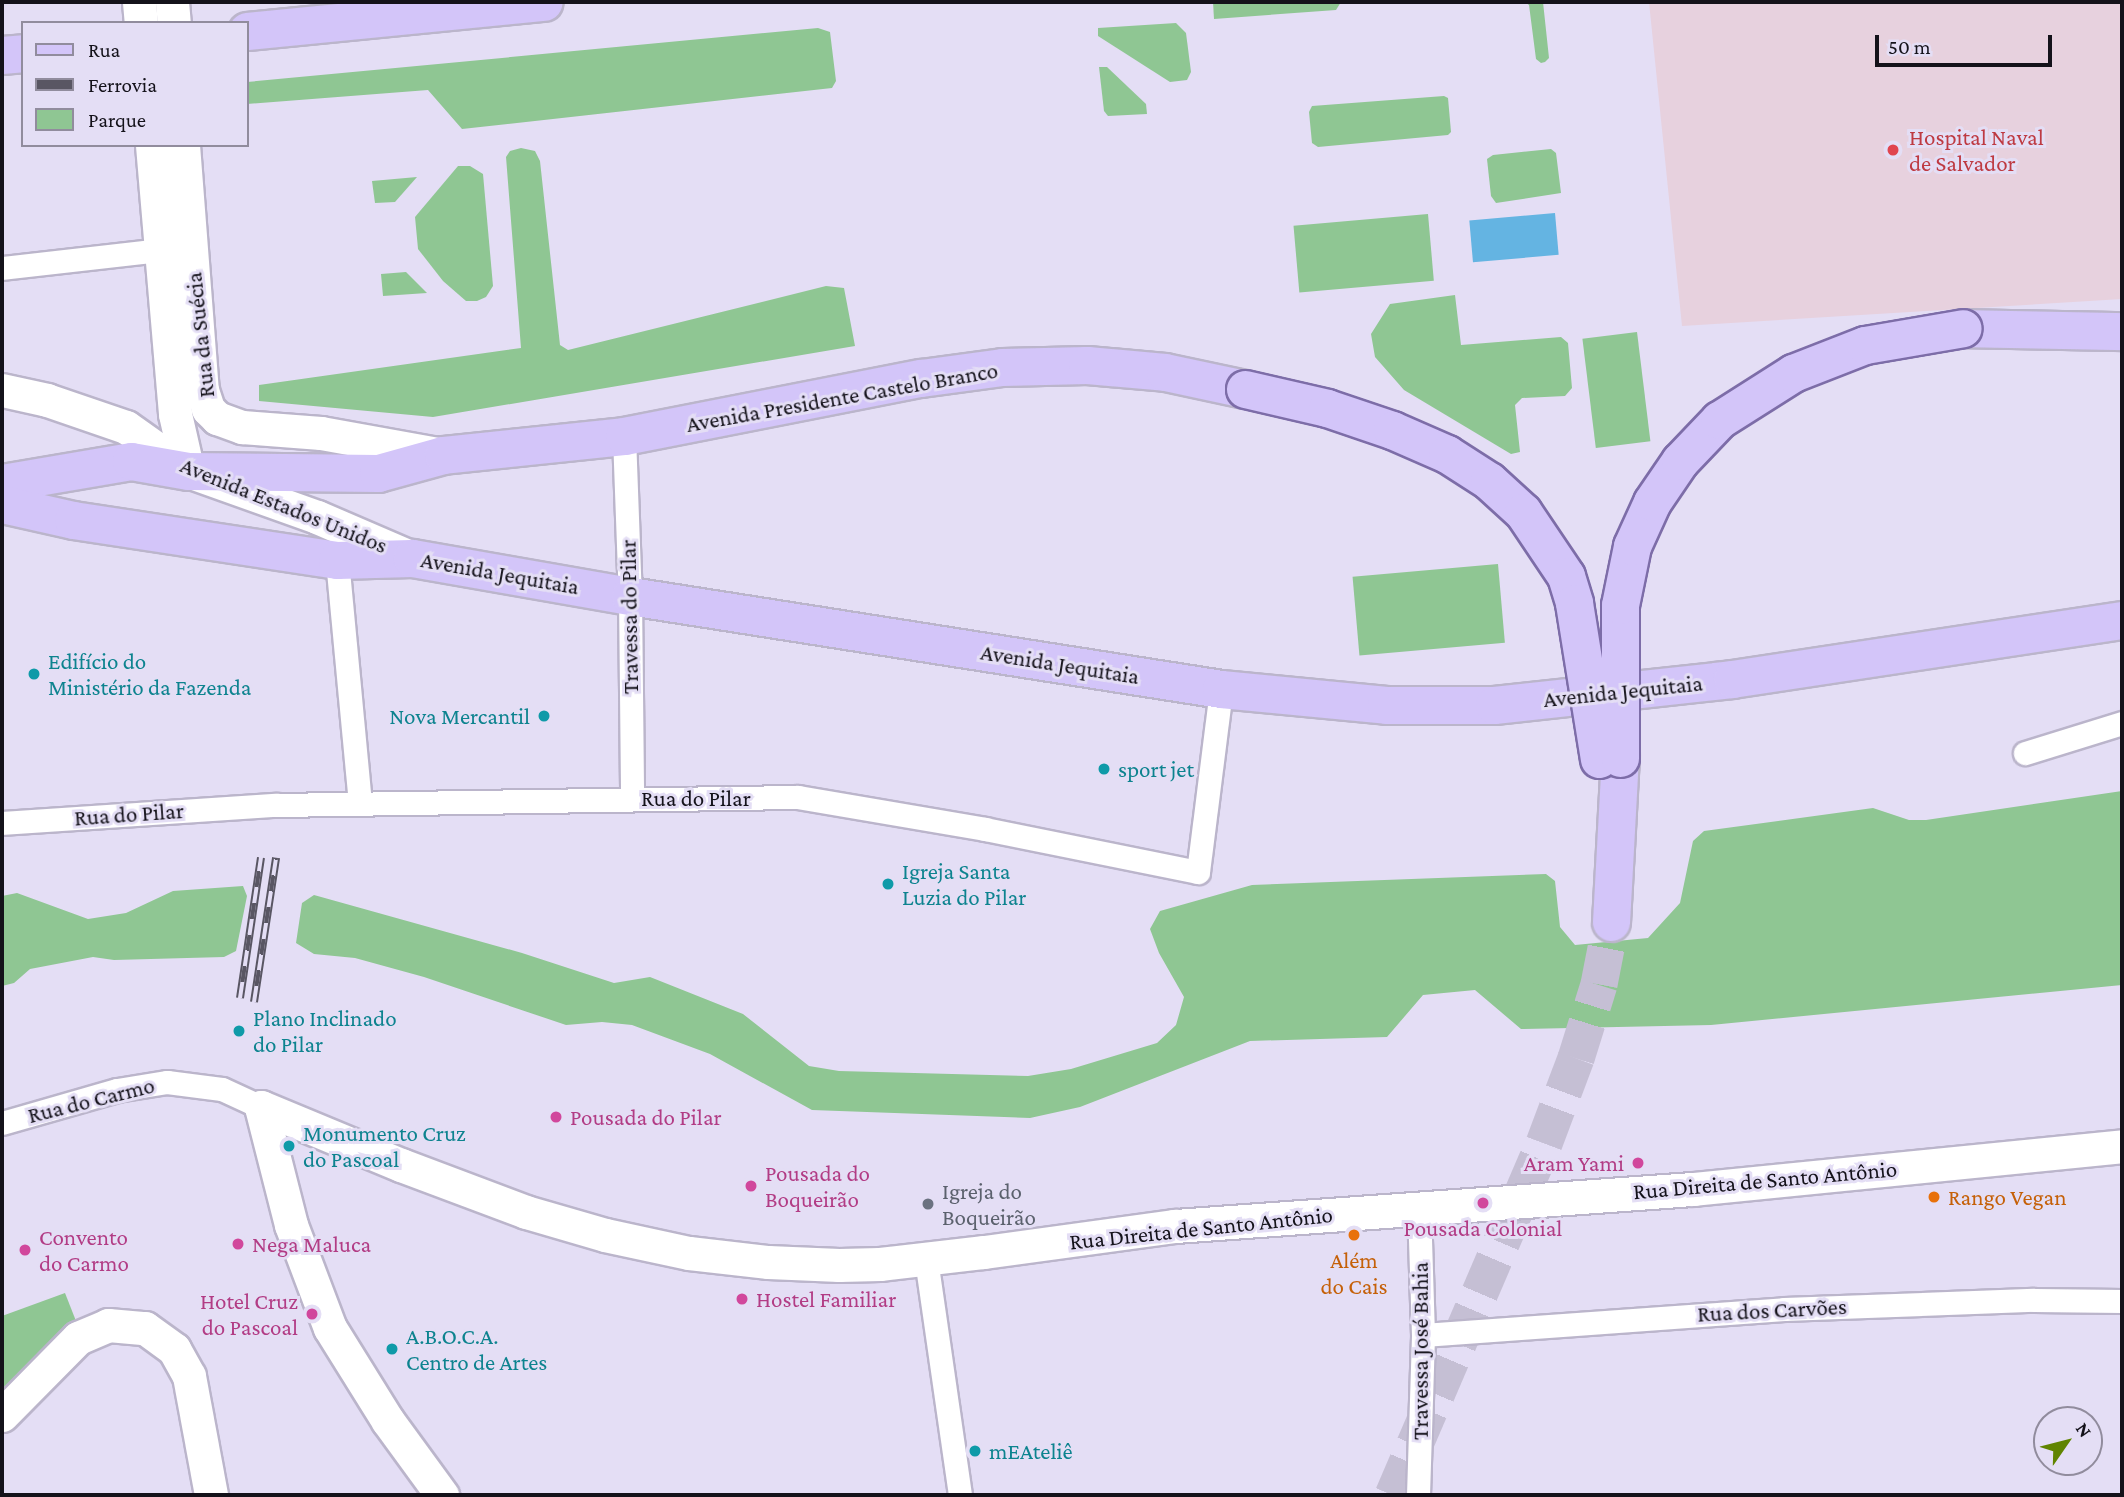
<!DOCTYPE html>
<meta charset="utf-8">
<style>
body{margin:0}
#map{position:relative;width:2124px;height:1497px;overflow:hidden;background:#e4def5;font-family:"Crimson Pro",serif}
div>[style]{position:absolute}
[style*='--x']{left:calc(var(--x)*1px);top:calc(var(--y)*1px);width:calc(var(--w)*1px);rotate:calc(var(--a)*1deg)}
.medical>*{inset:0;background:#e7d1de}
.green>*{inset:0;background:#8fc693;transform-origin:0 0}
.water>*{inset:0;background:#64b4e2;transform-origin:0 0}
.primary-tunnel>*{height:37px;margin-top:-18.5px;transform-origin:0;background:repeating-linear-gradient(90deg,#c5bfd4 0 37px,transparent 0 55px)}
.roads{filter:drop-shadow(2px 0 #bbb5cb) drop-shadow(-2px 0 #bbb5cb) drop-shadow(0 2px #bbb5cb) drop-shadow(0 -2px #bbb5cb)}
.street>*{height:23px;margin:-11.5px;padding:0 11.5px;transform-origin:11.5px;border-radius:11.5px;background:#fff}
.secondary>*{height:33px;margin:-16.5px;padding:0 16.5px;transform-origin:16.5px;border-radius:16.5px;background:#fff}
.primary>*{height:37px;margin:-18.5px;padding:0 18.5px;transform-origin:18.5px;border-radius:18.5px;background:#d3c5f9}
.rail>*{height:8px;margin-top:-4px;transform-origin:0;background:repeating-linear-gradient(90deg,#e4def5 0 16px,#595663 0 32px);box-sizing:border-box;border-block:2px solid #595663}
.bridges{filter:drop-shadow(2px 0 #7d6da8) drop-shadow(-2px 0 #7d6da8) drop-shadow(0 2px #7d6da8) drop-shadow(0 -2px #7d6da8)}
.primary-bridge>*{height:37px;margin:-18.5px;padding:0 18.5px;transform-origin:18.5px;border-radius:18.5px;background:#d3c5f9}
.dots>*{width:19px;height:19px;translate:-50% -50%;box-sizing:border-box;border:4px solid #e4def5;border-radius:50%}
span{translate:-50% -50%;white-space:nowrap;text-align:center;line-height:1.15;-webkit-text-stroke:6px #e4def5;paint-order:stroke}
.health-label{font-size:23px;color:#be3a42}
.left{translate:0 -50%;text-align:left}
.street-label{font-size:23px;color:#14121a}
.culture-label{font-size:23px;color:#0d838f}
.right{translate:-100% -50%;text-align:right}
.hotel-label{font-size:23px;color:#b23c85}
.worship-label{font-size:23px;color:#5b616d}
.food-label{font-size:23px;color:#c56008}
.frame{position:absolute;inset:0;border:4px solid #14121a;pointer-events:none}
.legend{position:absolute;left:21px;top:21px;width:228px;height:126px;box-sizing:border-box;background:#e4def5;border:2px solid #918c9d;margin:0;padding:9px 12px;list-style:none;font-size:21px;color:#14121a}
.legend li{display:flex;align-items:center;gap:14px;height:35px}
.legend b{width:35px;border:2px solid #918c9d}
.north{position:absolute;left:2033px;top:1406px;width:70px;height:70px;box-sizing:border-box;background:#e4def5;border:2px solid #918c9d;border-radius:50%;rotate:55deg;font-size:19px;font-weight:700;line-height:28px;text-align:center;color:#14121a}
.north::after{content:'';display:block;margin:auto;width:24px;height:32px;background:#608400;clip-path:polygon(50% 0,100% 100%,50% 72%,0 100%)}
.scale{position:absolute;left:1875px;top:35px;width:177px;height:32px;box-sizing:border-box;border:4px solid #14121a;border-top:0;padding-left:9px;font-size:21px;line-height:24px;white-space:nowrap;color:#14121a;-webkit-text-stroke:5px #e4def5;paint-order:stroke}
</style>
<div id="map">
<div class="medical">
<div style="clip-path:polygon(1649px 2px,2122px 2px,2122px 299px,1682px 326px)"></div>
</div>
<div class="green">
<div style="clip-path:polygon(1213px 2px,1341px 2px,1336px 10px,1214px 19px)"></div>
<div style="clip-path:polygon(1525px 2px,1543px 2px,1549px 58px,1545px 62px,1541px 63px,1536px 59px,1529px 5px)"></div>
<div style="clip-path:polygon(1176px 23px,1186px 33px,1191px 72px,1187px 80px,1170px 82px,1098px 36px,1098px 28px)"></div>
<div style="clip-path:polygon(818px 28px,830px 32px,836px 81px,832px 88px,462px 129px,428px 90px,247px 104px,247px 82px)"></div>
<div style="clip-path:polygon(1099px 67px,1107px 67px,1146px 104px,1147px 114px,1108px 116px,1104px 111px)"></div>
<div style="clip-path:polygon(1444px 96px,1448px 98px,1451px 132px,1448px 135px,1318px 147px,1312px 143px,1309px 112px,1312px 106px)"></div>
<div style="clip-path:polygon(521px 148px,535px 151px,540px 161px,560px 345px,568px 350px,826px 286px,844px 288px,855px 346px,433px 417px,259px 401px,259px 385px,521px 348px,506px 157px,510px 151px)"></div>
<div style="clip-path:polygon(1551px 149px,1556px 153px,1561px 193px,1496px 203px,1491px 196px,1487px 159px,1493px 155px)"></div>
<div style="clip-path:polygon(458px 166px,470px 166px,483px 174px,493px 286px,486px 297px,477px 301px,466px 301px,443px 281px,418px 249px,415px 217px)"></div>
<div style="clip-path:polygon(417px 177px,395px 202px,375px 203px,372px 181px)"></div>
<div style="left:1428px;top:214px;width:67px;height:135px;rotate:85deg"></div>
<div style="clip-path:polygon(406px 272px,427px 293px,383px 296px,381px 274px)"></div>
<div style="clip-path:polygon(1455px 295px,1461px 345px,1561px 337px,1568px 343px,1572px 388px,1565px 396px,1522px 398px,1515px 405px,1520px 452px,1511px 454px,1404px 390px,1375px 357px,1371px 334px,1390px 304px)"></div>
<div style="left:1637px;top:332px;width:110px;height:55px;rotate:83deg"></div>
<div style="left:1498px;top:564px;width:79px;height:146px;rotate:85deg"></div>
<div style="clip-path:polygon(2122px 791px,2122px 985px,1711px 1025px,1521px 1029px,1475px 990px,1423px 995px,1387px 1037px,1250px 1041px,1080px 1107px,1030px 1118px,812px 1110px,710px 1054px,632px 1025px,602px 1022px,566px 1025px,424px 977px,355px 958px,314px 954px,296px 943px,302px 903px,314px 895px,522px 953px,614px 983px,650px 977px,743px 1014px,809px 1066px,839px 1071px,1028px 1076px,1071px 1069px,1157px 1043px,1176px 1025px,1184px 997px,1159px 953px,1150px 929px,1160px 911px,1252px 885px,1546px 874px,1555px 881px,1560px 927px,1575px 945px,1648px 938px,1680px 903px,1693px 841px,1704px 831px,1873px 808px,1909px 820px,1926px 820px)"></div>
<div style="clip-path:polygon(243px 886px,247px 896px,236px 951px,224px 957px,114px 960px,93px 957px,30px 969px,14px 983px,2px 986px,2px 896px,17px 893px,88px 919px,126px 913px,173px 891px)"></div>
<div style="clip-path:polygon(65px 1293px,76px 1321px,2px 1399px,2px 1316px)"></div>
</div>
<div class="water">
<div style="left:1555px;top:213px;width:42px;height:86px;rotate:85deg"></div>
</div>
<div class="primary-tunnel">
<div style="--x:1393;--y:1495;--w:383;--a:-66.8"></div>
<div style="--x:1544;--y:1143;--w:91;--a:-69.4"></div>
<div style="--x:1576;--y:1058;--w:77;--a:-72.7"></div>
<div style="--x:1599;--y:984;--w:63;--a:-79"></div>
</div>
<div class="roads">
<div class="street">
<div style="--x:2;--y:268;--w:160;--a:-6.5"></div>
<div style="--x:624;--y:436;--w:160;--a:87.9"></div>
<div style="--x:630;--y:596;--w:202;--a:89.4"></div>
<div style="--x:337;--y:560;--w:244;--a:84.6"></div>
<div style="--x:2025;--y:753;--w:102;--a:-17.2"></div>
<div style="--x:2;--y:823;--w:274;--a:-3.8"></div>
<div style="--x:275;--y:805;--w:523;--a:-0.88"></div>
<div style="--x:798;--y:797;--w:190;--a:9.7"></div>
<div style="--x:985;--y:829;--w:217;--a:11.4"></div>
<div style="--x:1198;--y:872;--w:184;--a:-82.8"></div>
<div style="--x:2;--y:1123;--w:120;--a:-16"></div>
<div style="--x:117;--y:1090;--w:51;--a:-9.1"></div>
<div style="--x:167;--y:1082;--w:55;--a:7.3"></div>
<div style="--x:222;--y:1089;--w:43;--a:24.8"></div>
<div style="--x:926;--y:1259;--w:238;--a:81.8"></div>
<div style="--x:1423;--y:1335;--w:362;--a:-4.1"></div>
<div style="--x:1784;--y:1309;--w:250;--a:-2.1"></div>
<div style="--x:2034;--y:1300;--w:88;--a:0.7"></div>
<div style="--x:1418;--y:1495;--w:160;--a:-88.2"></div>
<div style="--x:1423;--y:1335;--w:127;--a:-91.8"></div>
</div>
<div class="secondary">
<div style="--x:139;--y:2;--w:21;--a:85"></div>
<div style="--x:172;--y:2;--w:21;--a:85"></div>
<div style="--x:152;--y:145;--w:270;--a:85.1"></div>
<div style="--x:175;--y:414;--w:58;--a:77.2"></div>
<div style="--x:183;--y:145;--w:246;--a:85.6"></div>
<div style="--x:202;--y:390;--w:20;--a:72"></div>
<div style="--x:208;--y:409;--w:13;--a:45"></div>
<div style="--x:217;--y:418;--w:27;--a:20"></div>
<div style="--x:242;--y:427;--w:79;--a:4.3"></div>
<div style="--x:321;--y:433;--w:124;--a:10.2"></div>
<div style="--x:2;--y:390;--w:46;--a:12.5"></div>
<div style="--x:47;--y:400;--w:83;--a:18.9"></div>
<div style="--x:126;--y:427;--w:76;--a:35.4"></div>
<div style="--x:188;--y:471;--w:137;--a:19.6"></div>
<div style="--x:317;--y:517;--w:103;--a:23.3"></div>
<div style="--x:261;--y:1107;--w:152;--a:22.5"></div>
<div style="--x:401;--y:1165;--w:134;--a:20.6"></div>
<div style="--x:526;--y:1212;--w:82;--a:16.2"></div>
<div style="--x:605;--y:1235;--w:86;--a:12.1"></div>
<div style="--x:689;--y:1253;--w:80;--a:6.5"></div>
<div style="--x:768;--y:1262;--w:71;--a:2.4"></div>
<div style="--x:839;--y:1265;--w:41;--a:-1.4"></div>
<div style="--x:880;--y:1264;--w:105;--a:-6.6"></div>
<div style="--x:984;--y:1252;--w:193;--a:-7.8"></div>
<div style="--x:1175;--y:1226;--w:519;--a:-4.09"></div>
<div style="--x:1693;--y:1189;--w:431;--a:-5.7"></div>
<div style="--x:261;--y:1107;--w:122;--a:75.7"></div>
<div style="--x:291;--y:1225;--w:110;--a:69.3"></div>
<div style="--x:330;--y:1328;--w:110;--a:58.1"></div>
<div style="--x:388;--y:1421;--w:92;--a:53.9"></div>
<div style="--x:2;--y:1415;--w:108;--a:-45.4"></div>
<div style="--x:78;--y:1338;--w:33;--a:-23"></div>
<div style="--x:108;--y:1325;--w:37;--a:5"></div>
<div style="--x:145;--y:1328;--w:36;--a:36"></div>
<div style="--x:174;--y:1349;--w:31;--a:61"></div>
<div style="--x:189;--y:1376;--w:121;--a:79.5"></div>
</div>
<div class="primary">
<div style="--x:247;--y:31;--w:298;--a:-5.6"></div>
<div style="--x:2;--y:55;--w:21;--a:-5"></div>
<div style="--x:1963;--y:328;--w:159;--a:1.1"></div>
<div style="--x:2;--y:483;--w:131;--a:-9.7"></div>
<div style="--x:131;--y:461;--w:58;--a:10"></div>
<div style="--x:188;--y:471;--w:190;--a:0.6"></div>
<div style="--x:378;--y:473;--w:67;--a:-15.5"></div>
<div style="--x:443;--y:455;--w:182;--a:-6"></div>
<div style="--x:624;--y:436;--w:303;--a:-11.1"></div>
<div style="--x:921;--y:378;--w:82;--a:-7.7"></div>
<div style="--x:1002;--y:367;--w:85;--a:-1.3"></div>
<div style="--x:1087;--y:365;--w:78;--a:5.1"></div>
<div style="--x:1165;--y:372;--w:82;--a:12"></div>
<div style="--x:2;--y:504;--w:73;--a:12.7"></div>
<div style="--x:73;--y:520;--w:267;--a:8.6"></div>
<div style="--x:337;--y:560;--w:75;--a:-1.5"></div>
<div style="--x:412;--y:558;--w:221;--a:9.9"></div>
<div style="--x:630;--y:596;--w:598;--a:8.94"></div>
<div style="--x:1221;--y:689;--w:166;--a:5.5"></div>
<div style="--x:1386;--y:705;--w:108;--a:0"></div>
<div style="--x:1494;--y:705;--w:239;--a:-6.2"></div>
<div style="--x:1732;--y:679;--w:394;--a:-8.6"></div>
<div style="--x:1611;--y:922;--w:164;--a:-86.9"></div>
</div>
</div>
<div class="rail">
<div style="--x:240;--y:998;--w:142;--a:-81.5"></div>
<div style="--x:254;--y:1002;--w:146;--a:-81.3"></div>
</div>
<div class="bridges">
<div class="primary-bridge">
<div style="--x:1245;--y:389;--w:84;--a:13"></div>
<div style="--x:1327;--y:408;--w:69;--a:18.7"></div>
<div style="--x:1392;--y:430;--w:60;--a:23.6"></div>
<div style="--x:1447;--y:454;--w:50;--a:32.7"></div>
<div style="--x:1489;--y:481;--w:46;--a:42.4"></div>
<div style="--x:1523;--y:512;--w:77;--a:56.1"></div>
<div style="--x:1566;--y:576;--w:28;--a:73"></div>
<div style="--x:1574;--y:603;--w:158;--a:80.9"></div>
<div style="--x:1620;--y:758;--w:153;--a:-90"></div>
<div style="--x:1620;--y:605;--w:60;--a:-78.5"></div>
<div style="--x:1632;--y:546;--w:48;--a:-65.6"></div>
<div style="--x:1652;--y:502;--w:50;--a:-55.7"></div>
<div style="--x:1680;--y:461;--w:57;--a:-46.4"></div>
<div style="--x:1719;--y:420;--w:88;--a:-32.4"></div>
<div style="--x:1793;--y:373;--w:77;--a:-21.3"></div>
<div style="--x:1865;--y:345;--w:99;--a:-9.8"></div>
</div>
</div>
<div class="dots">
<div style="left:1893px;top:150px;background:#e0444e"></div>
<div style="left:34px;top:674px;background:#0f9aa8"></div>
<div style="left:544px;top:716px;background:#0f9aa8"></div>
<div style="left:1104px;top:769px;background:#0f9aa8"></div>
<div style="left:888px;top:884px;background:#0f9aa8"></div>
<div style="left:239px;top:1031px;background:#0f9aa8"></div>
<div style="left:556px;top:1117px;background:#d1479c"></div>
<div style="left:289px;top:1146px;background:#0f9aa8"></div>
<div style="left:1638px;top:1163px;background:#d1479c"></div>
<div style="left:751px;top:1186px;background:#d1479c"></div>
<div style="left:1934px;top:1197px;background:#e8710a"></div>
<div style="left:1483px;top:1203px;background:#d1479c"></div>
<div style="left:928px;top:1204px;background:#6b7280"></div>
<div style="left:1354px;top:1235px;background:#e8710a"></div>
<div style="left:238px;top:1244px;background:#d1479c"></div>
<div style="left:25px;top:1250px;background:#d1479c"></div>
<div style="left:742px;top:1299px;background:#d1479c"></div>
<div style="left:312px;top:1314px;background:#d1479c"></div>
<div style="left:392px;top:1349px;background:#0f9aa8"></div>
<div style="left:975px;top:1451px;background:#0f9aa8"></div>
</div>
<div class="health-label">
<span class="left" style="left:1909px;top:150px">Hospital Naval<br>de Salvador</span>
</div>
<div class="street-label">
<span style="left:200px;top:335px;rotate:-96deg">Rua da Suécia</span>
<span style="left:842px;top:397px;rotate:-10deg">Avenida Presidente Castelo Branco</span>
<span style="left:284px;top:505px;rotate:22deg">Avenida Estados Unidos</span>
<span style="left:500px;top:573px;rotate:10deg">Avenida Jequitaia</span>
<span style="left:629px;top:617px;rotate:-91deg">Travessa do Pilar</span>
<span style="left:1060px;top:664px;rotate:9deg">Avenida Jequitaia</span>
<span style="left:1623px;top:691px;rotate:-6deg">Avenida Jequitaia</span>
<span style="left:696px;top:798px">Rua do Pilar</span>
<span style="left:129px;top:814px;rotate:-4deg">Rua do Pilar</span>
<span style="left:91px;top:1100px;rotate:-14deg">Rua do Carmo</span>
<span style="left:1765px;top:1180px;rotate:-5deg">Rua Direita de Santo Antônio</span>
<span style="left:1201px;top:1228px;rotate:-6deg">Rua Direita de Santo Antônio</span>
<span style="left:1772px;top:1310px;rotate:-3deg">Rua dos Carvões</span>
<span style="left:1420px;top:1351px;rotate:-90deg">Travessa José Bahia</span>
</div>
<div class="culture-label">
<span class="left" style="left:48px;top:674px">Edifício do<br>Ministério da Fazenda</span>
<span class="right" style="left:530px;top:716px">Nova Mercantil</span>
<span class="left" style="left:1118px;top:769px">sport jet</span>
<span class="left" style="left:902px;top:884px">Igreja Santa<br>Luzia do Pilar</span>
<span class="left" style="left:253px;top:1031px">Plano Inclinado<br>do Pilar</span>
<span class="left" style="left:303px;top:1146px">Monumento Cruz<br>do Pascoal</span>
<span class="left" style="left:406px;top:1349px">A.B.O.C.A.<br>Centro de Artes</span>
<span class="left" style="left:989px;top:1451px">mEAteliê</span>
</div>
<div class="hotel-label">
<span class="left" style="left:570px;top:1117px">Pousada do Pilar</span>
<span class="right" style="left:1624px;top:1163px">Aram Yami</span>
<span class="left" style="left:765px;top:1186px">Pousada do<br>Boqueirão</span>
<span style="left:1483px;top:1228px">Pousada Colonial</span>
<span class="left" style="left:39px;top:1250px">Convento<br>do Carmo</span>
<span class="left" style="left:252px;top:1244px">Nega Maluca</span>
<span class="left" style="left:756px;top:1299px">Hostel Familiar</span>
<span class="right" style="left:298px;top:1314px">Hotel Cruz<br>do Pascoal</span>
</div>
<div class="worship-label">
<span class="left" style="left:942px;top:1204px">Igreja do<br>Boqueirão</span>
</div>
<div class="food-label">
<span class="left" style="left:1948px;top:1197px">Rango Vegan</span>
<span style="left:1354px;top:1273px">Além<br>do Cais</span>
</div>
<div class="frame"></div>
<ul class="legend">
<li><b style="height:9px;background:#d3c5f9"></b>Rua</li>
<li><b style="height:9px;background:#595663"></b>Ferrovia</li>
<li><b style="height:19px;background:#8fc693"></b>Parque</li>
</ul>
<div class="north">N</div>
<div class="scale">50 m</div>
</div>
